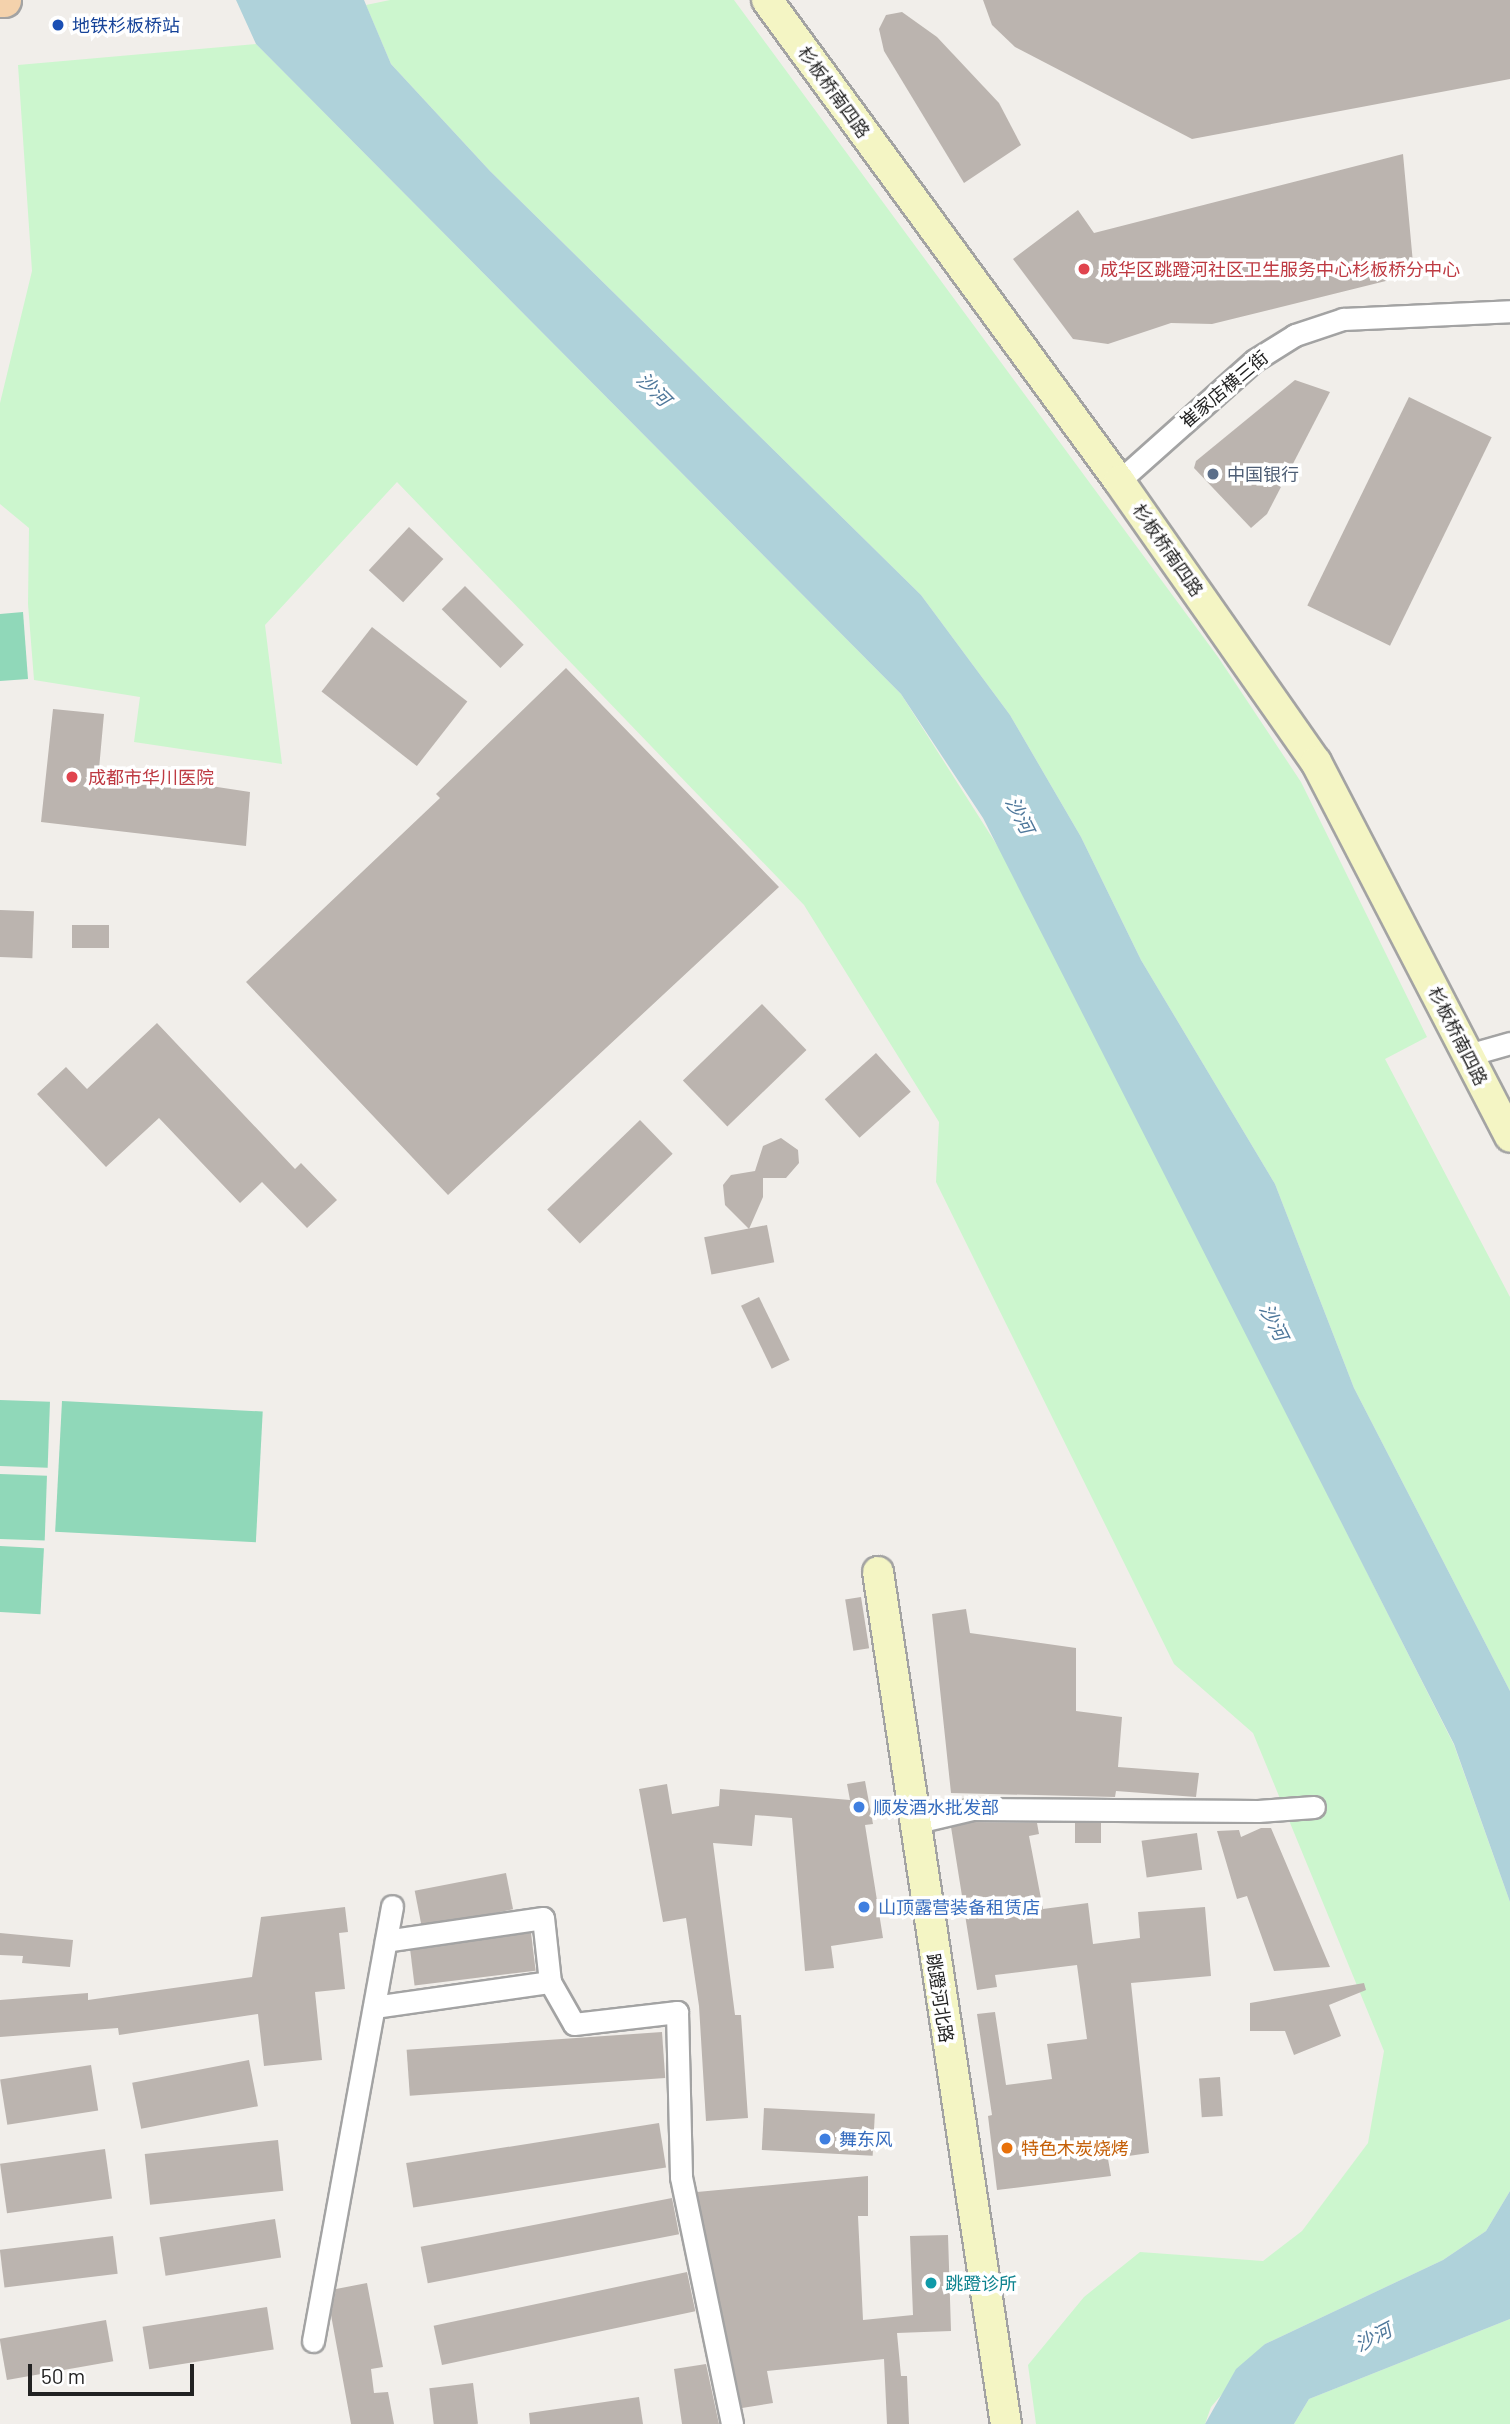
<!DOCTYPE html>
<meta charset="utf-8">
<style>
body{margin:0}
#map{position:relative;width:1510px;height:2424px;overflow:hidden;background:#f1eeea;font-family:Barlow,"Noto Sans SC",sans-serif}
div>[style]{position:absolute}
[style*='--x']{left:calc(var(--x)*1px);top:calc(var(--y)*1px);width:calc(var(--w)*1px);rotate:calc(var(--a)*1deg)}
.park>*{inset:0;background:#ccf6ce}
.pitch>*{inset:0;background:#90d8b9;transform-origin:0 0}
.water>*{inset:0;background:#afd2da}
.building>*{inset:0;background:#bbb4af;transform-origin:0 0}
.roads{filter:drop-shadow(2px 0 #a3a3a3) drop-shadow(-2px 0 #a3a3a3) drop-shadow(0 2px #a3a3a3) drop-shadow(0 -2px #a3a3a3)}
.street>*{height:21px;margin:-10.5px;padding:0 10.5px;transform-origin:10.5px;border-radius:10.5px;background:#fff}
.secondary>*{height:30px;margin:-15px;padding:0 15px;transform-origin:15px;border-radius:15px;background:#f4f5c4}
.primary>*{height:33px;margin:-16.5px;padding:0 16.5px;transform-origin:16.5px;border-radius:16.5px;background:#f4d2ac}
.dots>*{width:19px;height:19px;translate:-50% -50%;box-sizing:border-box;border:4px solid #fff;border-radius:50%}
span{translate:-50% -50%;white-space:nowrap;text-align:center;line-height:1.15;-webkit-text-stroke:7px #fff;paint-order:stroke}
.transit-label{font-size:18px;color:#164399}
.left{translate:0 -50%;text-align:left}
.street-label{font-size:18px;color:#222}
.health-label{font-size:18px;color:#be3a42}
.service-label{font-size:18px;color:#4e5e75}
.shop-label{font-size:18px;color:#366cbe}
.food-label{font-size:18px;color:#c56008}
.culture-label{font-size:18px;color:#0d838f}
.water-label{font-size:19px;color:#4f789b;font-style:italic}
.scale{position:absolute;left:28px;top:2364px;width:166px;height:32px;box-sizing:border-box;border:4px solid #222;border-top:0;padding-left:9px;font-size:21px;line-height:24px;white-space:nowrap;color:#222;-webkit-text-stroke:5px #fff;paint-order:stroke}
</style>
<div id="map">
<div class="park">
<div style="clip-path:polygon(390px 0,734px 0,1218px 657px,1301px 782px,1427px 1037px,1385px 1059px,1510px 1297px,1510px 1691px,1354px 1388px,1275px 1184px,1141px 960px,1081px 837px,1010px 715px,921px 595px,490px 171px,391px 64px,366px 5px)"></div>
<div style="clip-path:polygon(256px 44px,901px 694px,1014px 872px,1454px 1745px,1510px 1902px,1510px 2191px,1486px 2231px,1443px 2260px,1265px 2344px,1211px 2407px,1205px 2424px,1036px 2424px,1028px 2365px,1084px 2297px,1140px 2252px,1263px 2261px,1302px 2231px,1368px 2143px,1384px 2051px,1253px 1733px,1174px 1664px,936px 1182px,939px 1122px,804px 905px,397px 482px,265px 625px,282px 764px,134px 742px,140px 697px,34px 680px,28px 604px,29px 528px,0 504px,0 403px,32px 271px,18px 65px)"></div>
<div style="clip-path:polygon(1510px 2319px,1510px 2424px,1294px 2424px,1309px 2399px)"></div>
</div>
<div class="pitch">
<div style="clip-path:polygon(23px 612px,28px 679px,0 681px,0 614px)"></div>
<div style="left:0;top:1400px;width:50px;height:66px;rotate:2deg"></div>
<div style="left:62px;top:1401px;width:201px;height:131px;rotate:3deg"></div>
<div style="left:0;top:1474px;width:47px;height:65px;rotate:2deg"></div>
<div style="left:0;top:1546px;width:44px;height:66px;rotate:3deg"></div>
</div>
<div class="water">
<div style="clip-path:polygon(236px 0,364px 0,391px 64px,490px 171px,921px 595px,1010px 715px,1081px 837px,1141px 960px,1275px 1184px,1354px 1388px,1510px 1691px,1510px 1902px,1454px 1744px,983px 818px,901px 694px,256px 44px)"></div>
<div style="clip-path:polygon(1510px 2191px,1510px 2319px,1309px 2399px,1294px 2424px,1205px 2424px,1236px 2369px,1265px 2344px,1443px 2260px,1486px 2231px)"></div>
</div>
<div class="building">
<div style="clip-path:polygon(983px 0,1510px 0,1510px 79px,1192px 139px,1015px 47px,992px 25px)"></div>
<div style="clip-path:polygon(902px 12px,937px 37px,999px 103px,1021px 145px,964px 183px,884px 51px,879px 29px,886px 15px)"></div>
<div style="clip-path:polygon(1403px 154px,1414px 274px,1212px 324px,1171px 323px,1108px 344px,1073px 339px,1013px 259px,1078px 210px,1094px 233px)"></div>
<div style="clip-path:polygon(1295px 380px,1330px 392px,1267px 514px,1251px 528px,1194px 468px,1196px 461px)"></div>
<div style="left:1409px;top:397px;width:92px;height:232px;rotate:26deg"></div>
<div style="left:409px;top:527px;width:47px;height:59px;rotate:43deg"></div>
<div style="left:465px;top:586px;width:83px;height:33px;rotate:45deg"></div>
<div style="left:372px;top:627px;width:121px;height:82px;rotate:38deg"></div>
<div style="clip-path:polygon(566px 668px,779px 887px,448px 1195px,246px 982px,440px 798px,436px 794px)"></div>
<div style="clip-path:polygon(53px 709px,104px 714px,99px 769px,250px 792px,246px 846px,41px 822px)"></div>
<div style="left:0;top:910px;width:34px;height:47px;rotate:2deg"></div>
<div style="left:72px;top:925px;width:37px;height:23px"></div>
<div style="left:762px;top:1004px;width:64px;height:110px;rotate:46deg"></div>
<div style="clip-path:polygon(157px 1023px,295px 1169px,301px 1163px,337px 1200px,307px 1228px,262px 1182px,240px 1203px,159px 1118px,106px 1167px,37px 1094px,66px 1067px,87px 1089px)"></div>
<div style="left:876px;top:1053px;width:52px;height:69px;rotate:48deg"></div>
<div style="left:640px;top:1120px;width:47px;height:129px;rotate:46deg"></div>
<div style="clip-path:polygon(781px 1138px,798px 1150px,799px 1163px,786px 1178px,763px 1178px,763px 1197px,749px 1229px,725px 1205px,723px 1185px,731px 1175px,755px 1171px,763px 1146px)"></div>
<div style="left:767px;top:1225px;width:38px;height:64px;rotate:79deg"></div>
<div style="left:759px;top:1297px;width:70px;height:20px;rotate:64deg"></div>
<div style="left:861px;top:1597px;width:52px;height:16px;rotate:81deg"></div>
<div style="clip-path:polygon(966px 1609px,970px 1633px,1076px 1648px,1076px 1711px,1122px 1717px,1118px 1767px,1199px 1773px,1196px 1797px,1116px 1791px,1115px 1797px,951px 1793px,932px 1614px)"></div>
<div style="clip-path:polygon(865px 1781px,873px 1824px,865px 1825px,883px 1938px,831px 1946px,834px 1968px,805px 1971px,792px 1818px,755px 1815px,752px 1846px,713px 1843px,735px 2015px,741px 2015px,748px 2118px,706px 2121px,699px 2006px,686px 1918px,663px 1922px,639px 1789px,667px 1784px,672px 1814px,719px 1806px,720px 1789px,850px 1800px,847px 1784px)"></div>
<div style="clip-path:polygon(973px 1822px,1037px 1823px,1039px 1834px,1029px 1836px,1043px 1909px,1088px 1903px,1093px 1944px,1140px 1938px,1138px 1912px,1205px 1907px,1211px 1976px,1131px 1983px,1149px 2153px,1108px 2159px,1111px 2176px,997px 2190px,988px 2116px,992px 2115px,977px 2014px,995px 2012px,1006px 2085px,1052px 2079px,1047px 2044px,1087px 2039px,1077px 1965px,995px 1975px,997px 1987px,977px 1990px,951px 1827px)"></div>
<div style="left:1075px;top:1823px;width:26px;height:20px"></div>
<div style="clip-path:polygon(1261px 1828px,1271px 1828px,1330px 1967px,1274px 1971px,1247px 1896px,1237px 1899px,1217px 1831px,1239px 1830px,1241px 1837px)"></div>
<div style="left:1197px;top:1833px;width:37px;height:56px;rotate:82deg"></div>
<div style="left:506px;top:1873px;width:37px;height:93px;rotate:79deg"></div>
<div style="clip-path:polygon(345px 1907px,348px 1932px,339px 1933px,345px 1989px,315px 1992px,322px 2060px,264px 2066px,258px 2014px,119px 2035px,118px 2028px,0 2037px,0 2000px,88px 1993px,88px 2000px,252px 1977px,261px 1917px)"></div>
<div style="clip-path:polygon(0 1933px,73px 1940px,70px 1967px,22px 1963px,23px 1956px,0 1955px)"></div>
<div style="left:531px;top:1933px;width:38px;height:122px;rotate:83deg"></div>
<div style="clip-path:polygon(1364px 1983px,1366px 1990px,1329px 2005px,1341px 2036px,1294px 2055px,1285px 2031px,1250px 2031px,1250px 2003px)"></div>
<div style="left:662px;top:2032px;width:46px;height:256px;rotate:86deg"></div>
<div style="left:249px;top:2060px;width:47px;height:119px;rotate:79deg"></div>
<div style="left:91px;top:2065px;width:46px;height:92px;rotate:81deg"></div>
<div style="left:1220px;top:2077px;width:39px;height:21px;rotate:86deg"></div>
<div style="left:764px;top:2108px;width:111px;height:42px;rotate:3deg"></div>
<div style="left:659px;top:2123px;width:45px;height:256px;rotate:81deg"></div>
<div style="left:278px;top:2140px;width:51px;height:134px;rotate:84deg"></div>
<div style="left:105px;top:2149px;width:50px;height:106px;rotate:82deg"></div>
<div style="clip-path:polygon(868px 2176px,868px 2216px,858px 2216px,863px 2320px,913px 2315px,910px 2236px,948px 2235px,951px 2331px,897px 2333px,901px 2376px,907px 2376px,909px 2424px,887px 2424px,884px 2359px,767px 2371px,773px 2403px,742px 2408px,697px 2192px)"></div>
<div style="left:672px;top:2198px;width:37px;height:256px;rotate:79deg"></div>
<div style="left:275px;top:2219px;width:39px;height:117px;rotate:81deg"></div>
<div style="left:113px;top:2236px;width:38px;height:114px;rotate:83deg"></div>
<div style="left:687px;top:2272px;width:40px;height:259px;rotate:78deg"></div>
<div style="clip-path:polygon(367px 2283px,383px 2367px,371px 2369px,374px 2393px,388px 2392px,394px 2424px,351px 2424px,331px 2315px,336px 2289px)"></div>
<div style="left:267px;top:2307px;width:43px;height:126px;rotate:81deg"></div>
<div style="left:106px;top:2320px;width:42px;height:108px;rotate:80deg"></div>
<div style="clip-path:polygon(706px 2364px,719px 2424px,682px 2424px,674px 2369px)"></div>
<div style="left:473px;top:2383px;width:41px;height:44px;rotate:83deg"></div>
<div style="clip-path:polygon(639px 2397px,643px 2424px,530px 2424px,529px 2413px)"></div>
</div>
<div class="roads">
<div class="street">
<div style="--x:1119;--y:481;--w:182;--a:-41.7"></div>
<div style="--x:1255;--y:360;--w:47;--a:-32"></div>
<div style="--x:1295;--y:335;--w:51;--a:-18.4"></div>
<div style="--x:1343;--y:319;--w:167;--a:-2.7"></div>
<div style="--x:1468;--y:1055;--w:44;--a:-15.9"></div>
<div style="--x:913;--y:1823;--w:61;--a:-13.3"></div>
<div style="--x:972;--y:1809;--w:286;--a:0.4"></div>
<div style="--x:1258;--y:1811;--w:56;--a:-4.1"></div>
<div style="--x:550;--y:1982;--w:48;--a:60.3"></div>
<div style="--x:574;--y:2024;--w:104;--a:-6.6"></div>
<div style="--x:677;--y:2012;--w:165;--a:88.6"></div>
<div style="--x:681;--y:2177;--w:252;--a:78.3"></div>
<div style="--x:374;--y:2007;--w:178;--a:-8.1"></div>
<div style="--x:550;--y:1982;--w:64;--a:-96.2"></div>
<div style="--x:543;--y:1918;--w:159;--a:171.7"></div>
<div style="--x:313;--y:2341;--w:442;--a:-79.7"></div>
</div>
<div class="secondary">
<div style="--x:767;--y:0;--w:596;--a:53.8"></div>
<div style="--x:1119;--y:481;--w:343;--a:55"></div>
<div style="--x:1316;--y:762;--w:422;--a:62.6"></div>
<div style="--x:878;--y:1572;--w:862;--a:81.46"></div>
</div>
<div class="primary">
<div style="--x:0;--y:0;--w:4;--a:0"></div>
</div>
</div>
<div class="dots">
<div style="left:58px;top:25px;background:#1a4fb4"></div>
<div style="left:1084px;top:269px;background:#e0444e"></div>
<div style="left:1213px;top:474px;background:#5c6f8a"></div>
<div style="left:72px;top:777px;background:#e0444e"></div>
<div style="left:859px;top:1807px;background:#3f7fe0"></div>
<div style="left:864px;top:1907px;background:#3f7fe0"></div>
<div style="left:825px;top:2139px;background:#3f7fe0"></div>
<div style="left:1007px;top:2148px;background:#e8710a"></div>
<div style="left:931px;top:2283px;background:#0f9aa8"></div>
</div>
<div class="transit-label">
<span class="left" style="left:72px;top:25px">地铁杉板桥站</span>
</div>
<div class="street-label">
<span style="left:834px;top:92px;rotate:54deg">杉板桥南四路</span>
<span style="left:1224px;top:389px;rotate:-40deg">崔家店横三街</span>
<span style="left:1168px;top:550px;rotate:55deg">杉板桥南四路</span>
<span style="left:1458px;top:1036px;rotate:63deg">杉板桥南四路</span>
<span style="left:940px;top:1998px;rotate:81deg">跳蹬河北路</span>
</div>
<div class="health-label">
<span class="left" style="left:1100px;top:269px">成华区跳蹬河社区卫生服务中心杉板桥分中心</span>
<span class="left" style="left:88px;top:777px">成都市华川医院</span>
</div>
<div class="service-label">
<span class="left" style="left:1227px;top:474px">中国银行</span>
</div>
<div class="shop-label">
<span class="left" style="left:873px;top:1807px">顺发酒水批发部</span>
<span class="left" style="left:878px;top:1907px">山顶露营装备租赁店</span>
<span class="left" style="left:839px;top:2139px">舞东风</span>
</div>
<div class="food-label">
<span class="left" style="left:1021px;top:2148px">特色木炭烧烤</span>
</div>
<div class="culture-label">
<span class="left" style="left:945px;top:2283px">跳蹬诊所</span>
</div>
<div class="water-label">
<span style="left:654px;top:389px;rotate:45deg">沙河</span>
<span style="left:1020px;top:815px;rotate:63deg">沙河</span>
<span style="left:1274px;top:1322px;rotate:63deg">沙河</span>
<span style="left:1373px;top:2337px;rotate:-27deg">沙河</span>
</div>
<div class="scale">50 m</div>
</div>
